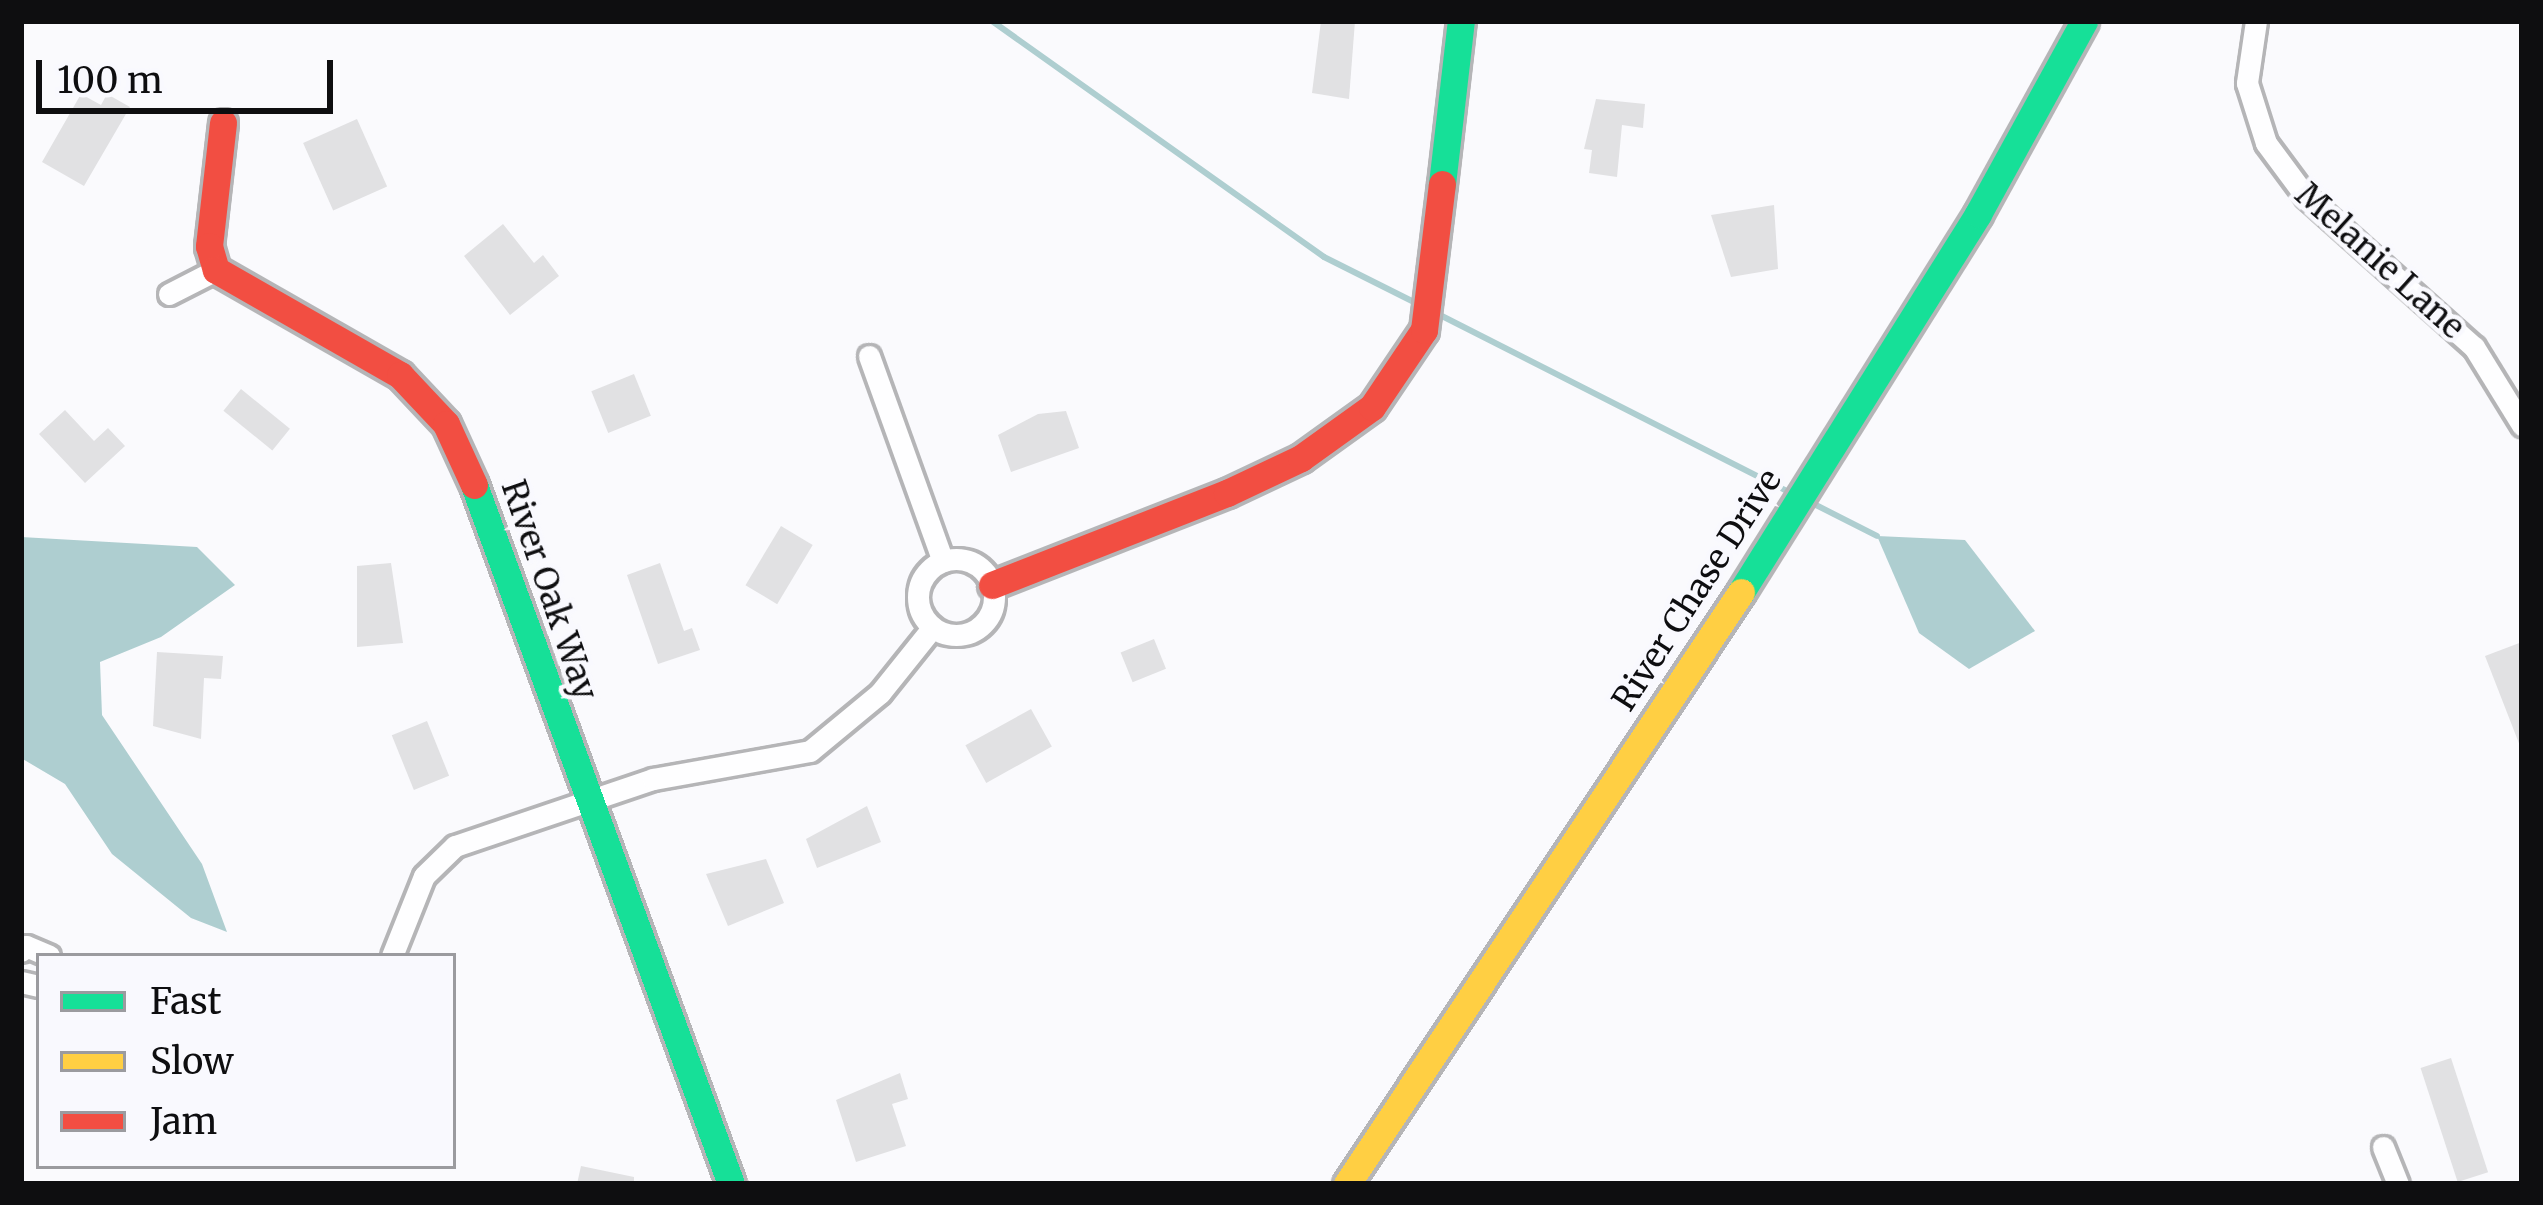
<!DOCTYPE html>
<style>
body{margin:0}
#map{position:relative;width:2543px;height:1205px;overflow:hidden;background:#fafafd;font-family:Merriweather,serif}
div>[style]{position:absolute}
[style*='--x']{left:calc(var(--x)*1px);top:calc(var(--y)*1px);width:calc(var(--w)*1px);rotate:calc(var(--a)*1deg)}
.water>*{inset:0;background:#aeced0}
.stream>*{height:6px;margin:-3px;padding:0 3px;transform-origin:3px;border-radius:3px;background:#aeced0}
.building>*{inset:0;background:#e1e1e3;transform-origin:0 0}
.roads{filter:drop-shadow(3px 0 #b5b5b7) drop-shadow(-3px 0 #b5b5b7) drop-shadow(0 3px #b5b5b7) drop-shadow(0 -3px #b5b5b7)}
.street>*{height:21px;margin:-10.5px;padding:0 10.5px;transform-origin:10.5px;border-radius:10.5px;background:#fefeff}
.street>.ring{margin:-10.5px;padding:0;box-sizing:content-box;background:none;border:21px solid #fefeff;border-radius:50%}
.fast>*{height:27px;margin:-13.5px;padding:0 13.5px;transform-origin:13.5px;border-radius:13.5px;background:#16e098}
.slow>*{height:27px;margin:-13.5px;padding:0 13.5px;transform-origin:13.5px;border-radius:13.5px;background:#ffcf43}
.jam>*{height:27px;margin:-13.5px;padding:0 13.5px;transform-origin:13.5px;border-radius:13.5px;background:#f24e42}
span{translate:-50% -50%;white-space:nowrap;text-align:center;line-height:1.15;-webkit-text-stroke:9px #f9f9fe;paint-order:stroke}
.street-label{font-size:33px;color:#0e0e10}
.frame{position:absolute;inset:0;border:24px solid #0e0e10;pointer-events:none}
.legend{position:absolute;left:36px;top:953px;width:420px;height:216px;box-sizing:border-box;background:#f9f9fe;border:3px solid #9b9b9f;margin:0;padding:15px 21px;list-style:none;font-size:36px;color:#0e0e10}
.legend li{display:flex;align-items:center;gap:24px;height:60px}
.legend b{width:60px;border:3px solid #9b9b9f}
.scale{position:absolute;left:36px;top:60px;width:297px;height:54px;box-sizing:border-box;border:6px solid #0e0e10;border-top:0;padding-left:15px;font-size:36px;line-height:42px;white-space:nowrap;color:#0e0e10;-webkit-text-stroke:9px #f9f9fe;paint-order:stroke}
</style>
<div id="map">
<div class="water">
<div style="clip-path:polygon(1877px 536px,1965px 540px,2035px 631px,1969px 669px,1919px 633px)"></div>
<div style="clip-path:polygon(21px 537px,197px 547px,235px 585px,161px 637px,100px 662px,102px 715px,202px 864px,227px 932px,191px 918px,112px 854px,65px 784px,21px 758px)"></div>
</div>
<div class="stream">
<div style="--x:992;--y:21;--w:407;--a:35.4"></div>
<div style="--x:1324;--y:257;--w:105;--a:26.6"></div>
<div style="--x:1436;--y:313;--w:400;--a:26.9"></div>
<div style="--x:1810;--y:502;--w:75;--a:26.9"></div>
</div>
<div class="building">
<div style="clip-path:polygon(1321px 21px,1355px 21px,1349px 99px,1312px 93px)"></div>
<div style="clip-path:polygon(81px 94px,101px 105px,107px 94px,130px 107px,84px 186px,42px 162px)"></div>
<div style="clip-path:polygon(1596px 99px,1645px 104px,1643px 128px,1622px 125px,1617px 177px,1589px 173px,1592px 150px,1584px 149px)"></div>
<div style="left:357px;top:119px;width:74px;height:59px;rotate:66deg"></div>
<div style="clip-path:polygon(1774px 205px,1778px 269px,1731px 277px,1711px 215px)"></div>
<div style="clip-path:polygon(503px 224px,534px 263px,543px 255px,559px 276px,510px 315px,464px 256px)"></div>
<div style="left:634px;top:374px;width:45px;height:46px;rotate:68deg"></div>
<div style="left:241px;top:389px;width:63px;height:28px;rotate:39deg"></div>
<div style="clip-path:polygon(65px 410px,94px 441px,108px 428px,125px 446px,85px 483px,39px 434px)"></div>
<div style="clip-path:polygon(1066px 411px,1079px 448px,1011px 472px,998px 435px,1038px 414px)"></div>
<div style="left:781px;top:526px;width:37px;height:69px;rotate:31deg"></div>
<div style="clip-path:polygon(391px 563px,403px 643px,357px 647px,357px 566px)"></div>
<div style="clip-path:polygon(660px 563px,684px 631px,692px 628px,700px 650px,658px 664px,627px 575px)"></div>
<div style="left:1154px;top:639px;width:32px;height:36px;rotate:68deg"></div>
<div style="clip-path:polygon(2522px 642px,2522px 746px,2520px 746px,2485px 656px)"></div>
<div style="clip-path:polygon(157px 652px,223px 656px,221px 679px,204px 678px,201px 739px,153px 726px)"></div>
<div style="left:1031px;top:709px;width:43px;height:75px;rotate:61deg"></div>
<div style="left:427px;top:721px;width:59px;height:38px;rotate:68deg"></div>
<div style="clip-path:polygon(867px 806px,881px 842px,817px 868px,806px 839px)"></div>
<div style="clip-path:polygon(766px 859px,784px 903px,728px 926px,706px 874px)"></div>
<div style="left:2451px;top:1058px;width:120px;height:32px;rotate:72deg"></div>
<div style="clip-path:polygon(900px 1073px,908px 1099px,892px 1104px,906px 1146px,856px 1162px,836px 1100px)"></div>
<div style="clip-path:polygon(581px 1166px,634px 1177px,634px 1184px,577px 1184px)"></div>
</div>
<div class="roads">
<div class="street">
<div style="--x:2256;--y:21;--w:63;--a:98.3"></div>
<div style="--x:2247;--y:83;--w:63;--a:72.4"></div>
<div style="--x:2266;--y:143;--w:67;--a:53.5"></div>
<div style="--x:2306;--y:197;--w:225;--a:41.8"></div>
<div style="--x:2474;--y:347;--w:92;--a:58.4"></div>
<div style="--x:169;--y:294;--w:53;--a:-27.1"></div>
<div style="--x:869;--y:356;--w:218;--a:70.2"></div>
<div class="ring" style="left:918px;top:559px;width:55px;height:55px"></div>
<div style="--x:21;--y:951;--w:7;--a:-45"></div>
<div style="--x:26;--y:946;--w:25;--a:23"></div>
<div style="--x:392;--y:956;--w:86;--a:-68.2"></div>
<div style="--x:424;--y:876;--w:43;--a:-44.1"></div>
<div style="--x:455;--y:846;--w:209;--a:-18.7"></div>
<div style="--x:653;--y:779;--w:159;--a:-10.1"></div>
<div style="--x:810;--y:751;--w:91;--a:-39.6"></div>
<div style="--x:880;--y:693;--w:83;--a:-51.3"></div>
<div style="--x:21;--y:982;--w:18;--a:13"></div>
<div style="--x:2383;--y:1147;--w:40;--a:68"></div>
</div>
<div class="fast">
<div style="--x:1442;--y:184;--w:164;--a:-83.4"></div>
<div style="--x:474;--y:485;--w:745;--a:69.81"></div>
<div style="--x:1741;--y:592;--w:446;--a:-57.9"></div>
<div style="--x:1978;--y:214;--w:220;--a:-61.2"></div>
</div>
<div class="slow">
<div style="--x:1347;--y:1184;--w:711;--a:-56.35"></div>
</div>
<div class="jam">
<div style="--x:223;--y:123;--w:124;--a:96.5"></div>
<div style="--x:209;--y:246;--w:25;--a:74"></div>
<div style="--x:216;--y:270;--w:212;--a:29.7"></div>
<div style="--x:400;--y:375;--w:67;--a:46.8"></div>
<div style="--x:446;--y:424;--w:67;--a:65.3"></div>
<div style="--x:992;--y:585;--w:252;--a:-21.4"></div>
<div style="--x:1227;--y:493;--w:82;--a:-25.3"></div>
<div style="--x:1301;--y:458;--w:87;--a:-35.7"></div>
<div style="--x:1372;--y:407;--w:93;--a:-56"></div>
<div style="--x:1424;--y:330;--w:147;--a:-83"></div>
</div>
</div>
<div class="street-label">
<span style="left:2380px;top:261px;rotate:42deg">Melanie Lane</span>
<span style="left:549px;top:590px;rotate:71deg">River Oak Way</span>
<span style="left:1697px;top:590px;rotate:-57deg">River Chase Drive</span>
</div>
<div class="frame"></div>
<ul class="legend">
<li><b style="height:15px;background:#16e098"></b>Fast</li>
<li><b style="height:15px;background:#ffcf43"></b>Slow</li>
<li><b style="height:15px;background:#f24e42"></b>Jam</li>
</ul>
<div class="scale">100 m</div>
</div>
